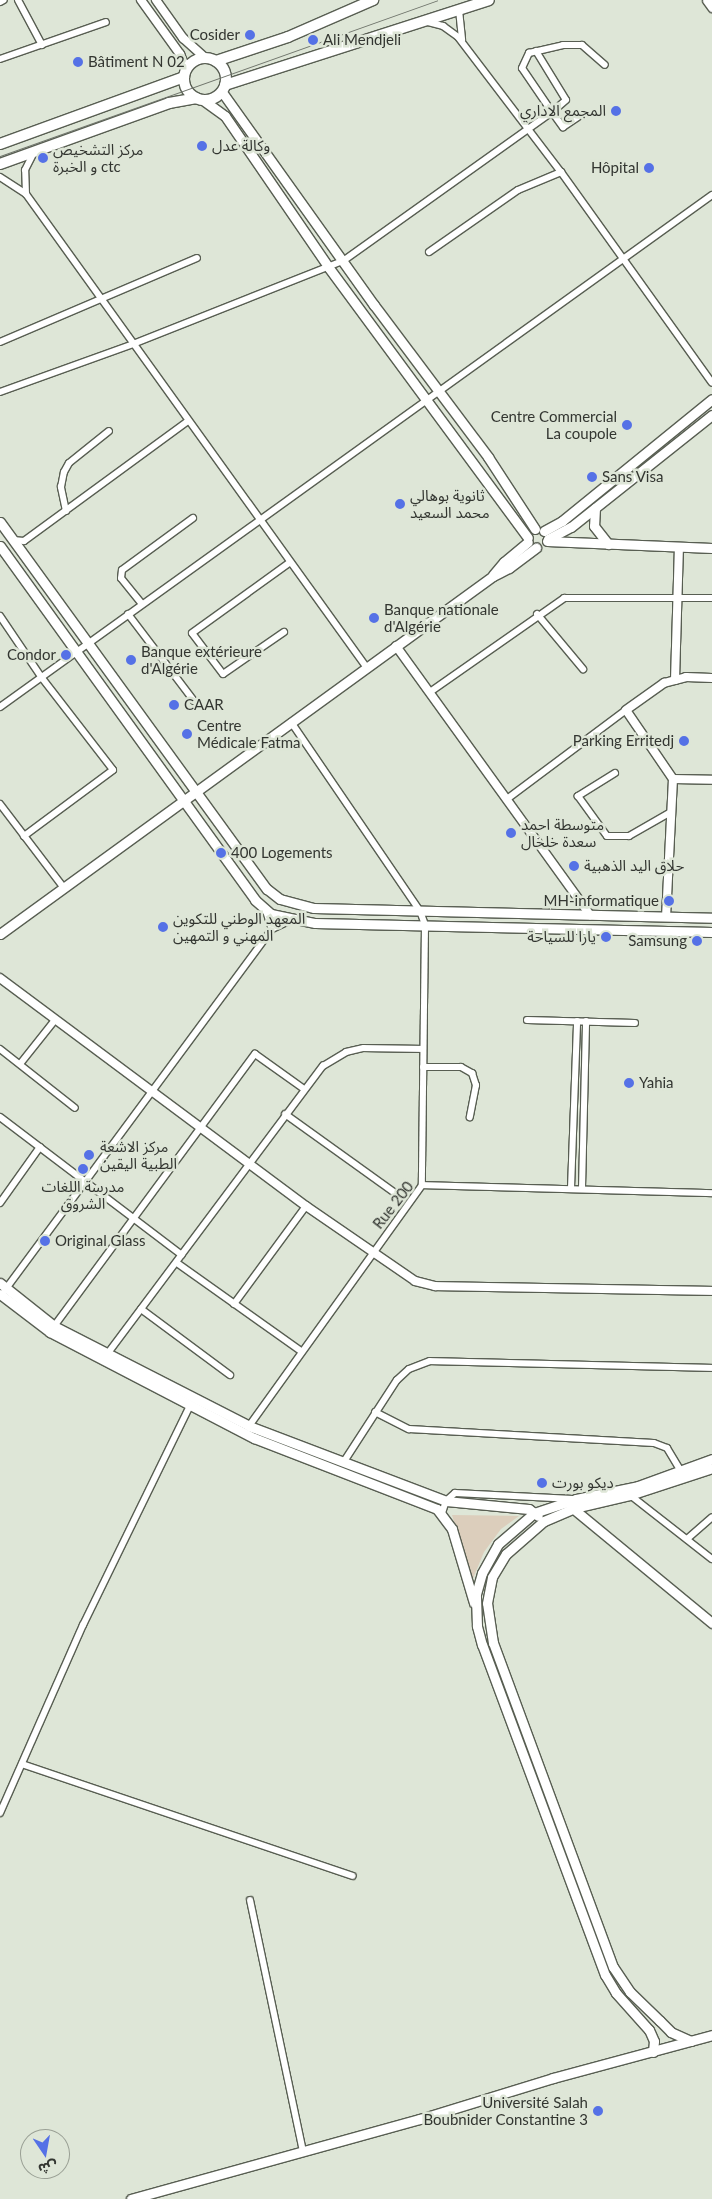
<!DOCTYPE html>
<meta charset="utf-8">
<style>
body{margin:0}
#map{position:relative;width:712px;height:2199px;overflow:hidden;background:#dee6d7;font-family:Lato,"Noto Sans Arabic",sans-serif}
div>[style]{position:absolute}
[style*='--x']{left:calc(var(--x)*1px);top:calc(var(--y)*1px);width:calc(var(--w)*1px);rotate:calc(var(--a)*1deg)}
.green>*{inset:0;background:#dccebc}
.roads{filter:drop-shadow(1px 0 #585e52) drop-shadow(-1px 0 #585e52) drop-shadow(0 1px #585e52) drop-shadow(0 -1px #585e52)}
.minor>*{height:6px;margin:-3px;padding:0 3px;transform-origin:3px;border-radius:3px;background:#fff}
.tertiary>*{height:8px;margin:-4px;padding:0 4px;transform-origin:4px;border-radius:4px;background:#fff}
.secondary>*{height:9px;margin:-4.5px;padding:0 4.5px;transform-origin:4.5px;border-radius:4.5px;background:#fff}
.primary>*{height:10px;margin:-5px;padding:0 5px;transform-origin:5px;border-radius:5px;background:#fff}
.primary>.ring{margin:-5px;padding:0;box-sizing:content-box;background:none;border:10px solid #fff;border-radius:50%}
.tram>*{height:1px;margin:-0.5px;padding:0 0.5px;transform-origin:0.5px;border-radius:0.5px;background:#6f746b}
.dots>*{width:14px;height:14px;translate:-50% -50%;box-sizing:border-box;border:2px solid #dee6d7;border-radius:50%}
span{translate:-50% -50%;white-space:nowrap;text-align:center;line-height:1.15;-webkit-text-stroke:5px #dee6d7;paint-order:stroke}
.poi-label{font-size:15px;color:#333631}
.right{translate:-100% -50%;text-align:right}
.left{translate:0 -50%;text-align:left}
.street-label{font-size:15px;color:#333631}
.north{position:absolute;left:20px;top:2129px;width:50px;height:50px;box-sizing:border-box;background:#dee6d7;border:1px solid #9aa095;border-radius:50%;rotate:168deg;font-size:14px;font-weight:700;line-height:20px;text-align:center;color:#333631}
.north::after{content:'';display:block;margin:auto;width:18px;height:22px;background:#5571e6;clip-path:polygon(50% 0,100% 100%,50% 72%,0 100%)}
</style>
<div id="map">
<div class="green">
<div style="clip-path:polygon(452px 1515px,519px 1516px,501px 1529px,484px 1552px,472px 1581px)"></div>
</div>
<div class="roads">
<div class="minor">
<div style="--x:18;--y:0;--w:51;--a:61.9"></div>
<div style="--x:0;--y:2;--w:4;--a:-27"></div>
<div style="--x:459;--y:10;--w:30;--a:84"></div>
<div style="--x:428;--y:22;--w:16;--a:15"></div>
<div style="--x:443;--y:26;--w:19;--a:36"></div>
<div style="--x:458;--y:37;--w:170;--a:52.7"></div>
<div style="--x:561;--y:172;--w:259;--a:54.4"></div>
<div style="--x:536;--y:51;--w:57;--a:58.5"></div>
<div style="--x:566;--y:100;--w:18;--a:139"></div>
<div style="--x:552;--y:112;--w:19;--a:54"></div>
<div style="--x:563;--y:127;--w:18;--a:-34"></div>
<div style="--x:0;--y:59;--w:112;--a:-19.2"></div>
<div style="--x:0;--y:177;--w:31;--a:33"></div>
<div style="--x:26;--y:194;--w:24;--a:-92"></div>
<div style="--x:25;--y:170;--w:18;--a:-63"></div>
<div style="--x:26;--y:194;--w:584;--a:54.27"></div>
<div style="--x:429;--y:252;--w:108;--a:-34.9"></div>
<div style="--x:518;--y:190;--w:47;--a:-22.7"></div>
<div style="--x:0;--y:342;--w:214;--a:-23.1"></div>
<div style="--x:0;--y:392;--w:141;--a:-19.8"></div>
<div style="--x:133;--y:344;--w:226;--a:-21.6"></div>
<div style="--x:343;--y:261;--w:257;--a:-35.5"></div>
<div style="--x:552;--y:112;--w:53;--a:-124.3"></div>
<div style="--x:522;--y:68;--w:17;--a:-65"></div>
<div style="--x:529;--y:53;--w:35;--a:-13"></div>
<div style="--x:563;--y:45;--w:19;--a:0"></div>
<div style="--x:582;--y:45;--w:30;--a:41"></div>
<div style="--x:66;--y:511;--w:25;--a:-102"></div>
<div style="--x:61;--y:487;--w:15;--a:-79"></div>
<div style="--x:64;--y:472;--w:10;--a:-61"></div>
<div style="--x:69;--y:463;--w:51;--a:-38.7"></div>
<div style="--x:13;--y:540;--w:11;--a:5"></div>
<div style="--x:24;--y:541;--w:203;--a:-36.2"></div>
<div style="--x:142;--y:604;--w:33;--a:-129"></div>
<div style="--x:121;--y:578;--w:8;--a:-83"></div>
<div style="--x:122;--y:570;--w:88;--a:-36.2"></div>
<div style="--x:128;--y:614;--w:109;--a:52.8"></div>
<div style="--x:537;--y:614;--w:72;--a:50.1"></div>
<div style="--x:0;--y:616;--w:75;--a:55.9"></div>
<div style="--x:42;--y:678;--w:116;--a:52.3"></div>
<div style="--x:113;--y:770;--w:111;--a:143.4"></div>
<div style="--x:284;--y:632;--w:74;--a:145.5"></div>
<div style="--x:223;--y:674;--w:51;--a:-127.1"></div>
<div style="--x:192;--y:633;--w:120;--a:-35.8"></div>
<div style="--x:430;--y:692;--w:164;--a:-35"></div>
<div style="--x:564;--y:598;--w:148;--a:0"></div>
<div style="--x:0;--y:707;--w:877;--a:-35.72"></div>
<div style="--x:291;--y:722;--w:229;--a:55.7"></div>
<div style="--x:420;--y:911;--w:15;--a:70"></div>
<div style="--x:425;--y:925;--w:260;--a:90.7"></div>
<div style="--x:615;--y:773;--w:44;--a:148.1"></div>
<div style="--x:578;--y:796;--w:49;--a:54.1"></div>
<div style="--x:607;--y:836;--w:22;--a:0"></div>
<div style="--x:629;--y:836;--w:48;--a:-29.7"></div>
<div style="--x:507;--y:799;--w:149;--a:-36.8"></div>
<div style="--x:0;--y:804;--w:106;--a:52.7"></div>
<div style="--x:266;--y:911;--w:19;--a:72"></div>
<div style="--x:527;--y:1020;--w:108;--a:1.6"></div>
<div style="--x:0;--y:1049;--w:95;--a:38.2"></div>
<div style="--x:20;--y:1064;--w:56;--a:-51.5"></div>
<div style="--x:423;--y:1067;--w:38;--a:0"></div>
<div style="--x:461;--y:1067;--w:13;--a:29"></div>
<div style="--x:472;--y:1073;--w:13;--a:72"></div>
<div style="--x:476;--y:1085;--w:33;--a:101"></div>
<div style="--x:285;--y:1114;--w:135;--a:35.7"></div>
<div style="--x:0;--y:1117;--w:228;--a:37.2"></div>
<div style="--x:571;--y:1188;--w:167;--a:-87.9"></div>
<div style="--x:582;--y:1188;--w:167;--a:-88.6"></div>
<div style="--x:0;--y:1203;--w:69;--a:-54.5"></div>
<div style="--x:177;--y:1263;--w:152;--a:35.4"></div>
<div style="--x:5;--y:1290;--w:449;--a:-53.5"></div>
<div style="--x:272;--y:929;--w:21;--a:-25"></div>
<div style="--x:234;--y:1304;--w:122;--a:-53.7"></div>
<div style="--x:141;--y:1309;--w:111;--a:36.6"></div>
<div style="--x:52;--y:1329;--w:342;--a:-53.6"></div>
<div style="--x:255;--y:1054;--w:60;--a:35.5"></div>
<div style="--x:108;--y:1353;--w:359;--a:-53.2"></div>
<div style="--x:323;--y:1066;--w:27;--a:-31"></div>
<div style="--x:346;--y:1052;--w:18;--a:-13"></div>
<div style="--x:364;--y:1048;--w:59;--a:1"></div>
<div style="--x:375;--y:1412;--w:38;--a:27"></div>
<div style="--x:409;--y:1429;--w:245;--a:3.3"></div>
<div style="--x:654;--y:1443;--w:14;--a:21"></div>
<div style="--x:667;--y:1448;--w:29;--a:59"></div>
<div style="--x:249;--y:1426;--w:297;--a:-54.3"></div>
<div style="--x:422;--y:1185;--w:290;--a:1.6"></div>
<div style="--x:343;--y:1463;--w:99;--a:-57"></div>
<div style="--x:397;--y:1380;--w:16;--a:-43"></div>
<div style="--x:409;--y:1369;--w:22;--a:-21"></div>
<div style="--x:430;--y:1361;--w:282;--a:1.4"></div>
<div style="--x:630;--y:1495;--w:104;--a:38"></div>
<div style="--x:442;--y:1513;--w:13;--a:-72"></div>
<div style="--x:446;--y:1501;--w:12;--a:-42"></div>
<div style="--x:455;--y:1493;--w:118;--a:2.9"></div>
<div style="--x:687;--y:1539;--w:33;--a:-41"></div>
<div style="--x:22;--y:1764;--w:349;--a:18.7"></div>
<div style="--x:0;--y:1813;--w:206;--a:-66.2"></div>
<div style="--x:83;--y:1625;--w:244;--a:-64"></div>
<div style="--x:250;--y:1900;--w:257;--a:78.1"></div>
</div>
<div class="tertiary">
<div style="--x:141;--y:0;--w:67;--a:54.2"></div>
<div style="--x:180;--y:54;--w:16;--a:68"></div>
<div style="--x:156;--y:0;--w:47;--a:54.6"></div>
<div style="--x:183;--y:38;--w:30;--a:42"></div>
<div style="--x:396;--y:646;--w:332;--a:54.2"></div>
<div style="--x:675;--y:680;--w:132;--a:-88.3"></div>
<div style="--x:673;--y:779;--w:39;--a:1"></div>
<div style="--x:666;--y:917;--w:138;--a:-87.1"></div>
<div style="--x:673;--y:779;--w:83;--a:-124.3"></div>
<div style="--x:626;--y:710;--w:47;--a:-35.4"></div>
<div style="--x:664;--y:683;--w:23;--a:-15"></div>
<div style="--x:686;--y:677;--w:26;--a:2"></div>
<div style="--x:0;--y:978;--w:382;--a:36.7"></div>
<div style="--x:306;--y:1206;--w:132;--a:34.5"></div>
<div style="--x:415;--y:1281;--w:21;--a:14"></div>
<div style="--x:435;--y:1286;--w:277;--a:1"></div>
</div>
<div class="secondary">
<div style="--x:707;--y:0;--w:9;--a:54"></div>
<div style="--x:222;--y:92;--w:262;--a:54.5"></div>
<div style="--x:374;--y:305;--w:190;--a:53.1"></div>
<div style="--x:488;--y:457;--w:86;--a:56.9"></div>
<div style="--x:203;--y:100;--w:27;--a:36"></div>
<div style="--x:225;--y:116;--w:184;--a:55.6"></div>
<div style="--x:329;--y:268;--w:335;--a:53.6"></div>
<div style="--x:595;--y:508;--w:18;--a:93"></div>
<div style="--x:594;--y:526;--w:23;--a:52"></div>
<div style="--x:0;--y:522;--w:454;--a:54"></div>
<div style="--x:267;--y:889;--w:16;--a:38"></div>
<div style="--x:280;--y:899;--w:35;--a:15"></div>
<div style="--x:314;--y:908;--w:398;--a:1.4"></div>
<div style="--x:544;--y:531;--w:21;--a:-29"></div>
<div style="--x:562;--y:521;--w:193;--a:-39.1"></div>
<div style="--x:548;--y:539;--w:26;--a:-28"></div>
<div style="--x:571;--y:527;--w:180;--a:-38.5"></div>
<div style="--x:547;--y:541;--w:165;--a:2.4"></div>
<div style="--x:0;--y:546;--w:436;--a:54.2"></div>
<div style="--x:255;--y:900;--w:21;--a:41"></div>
<div style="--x:271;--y:914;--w:45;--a:11.6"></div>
<div style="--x:315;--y:923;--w:397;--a:1.3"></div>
<div style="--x:493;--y:575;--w:17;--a:-50"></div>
<div style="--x:504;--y:562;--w:31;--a:-40"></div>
<div style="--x:0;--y:934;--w:609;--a:-35.99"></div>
<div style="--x:493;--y:576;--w:18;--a:-27"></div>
<div style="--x:509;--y:568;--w:34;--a:-37"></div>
<div style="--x:0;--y:1283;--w:69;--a:38.5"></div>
<div style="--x:54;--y:1326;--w:219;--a:27.1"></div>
<div style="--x:249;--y:1426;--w:211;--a:20.8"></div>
<div style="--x:446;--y:1501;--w:83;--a:5.5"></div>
<div style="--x:529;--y:1509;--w:11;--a:38"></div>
<div style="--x:0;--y:1294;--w:63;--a:37.2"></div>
<div style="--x:50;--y:1332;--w:230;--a:27.5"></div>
<div style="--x:254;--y:1438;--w:196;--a:21.2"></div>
<div style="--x:437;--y:1509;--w:25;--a:53"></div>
<div style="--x:452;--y:1529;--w:77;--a:73.4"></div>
<div style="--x:570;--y:1506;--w:184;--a:39.5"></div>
<div style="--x:691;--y:2041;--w:22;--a:-156"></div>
<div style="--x:671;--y:2032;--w:16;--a:-135"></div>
<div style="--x:660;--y:2021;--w:42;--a:-136"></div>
<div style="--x:630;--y:1992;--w:30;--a:-124"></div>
<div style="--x:613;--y:1967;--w:346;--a:-110.3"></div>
<div style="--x:493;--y:1643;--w:40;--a:-98.5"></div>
<div style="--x:487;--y:1603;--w:26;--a:-79"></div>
<div style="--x:492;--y:1577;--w:27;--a:-59"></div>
<div style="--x:506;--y:1554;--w:50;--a:-41"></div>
<div style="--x:544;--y:1521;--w:33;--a:-23"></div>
<div style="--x:574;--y:1508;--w:57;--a:-13.1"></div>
<div style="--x:630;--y:1495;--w:86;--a:-18.2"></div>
<div style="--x:653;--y:2052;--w:11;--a:-85"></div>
<div style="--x:654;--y:2041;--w:12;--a:-114"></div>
<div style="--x:649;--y:2030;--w:50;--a:-131.7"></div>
<div style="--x:616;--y:1993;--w:21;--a:-121"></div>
<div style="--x:605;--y:1975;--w:352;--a:-110.4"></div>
<div style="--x:482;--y:1645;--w:20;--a:-105"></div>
<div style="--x:477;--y:1626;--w:32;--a:-92"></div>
<div style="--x:476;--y:1594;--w:22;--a:-74"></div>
<div style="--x:482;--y:1573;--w:33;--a:-61"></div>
<div style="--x:498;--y:1544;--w:48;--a:-40.7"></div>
<div style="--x:534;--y:1513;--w:44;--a:-18.4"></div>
<div style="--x:576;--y:1499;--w:63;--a:-11.8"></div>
<div style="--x:638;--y:1486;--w:79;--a:-20"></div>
<div style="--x:131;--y:2199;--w:300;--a:-15.5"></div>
<div style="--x:420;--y:2119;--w:139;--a:-17.1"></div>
<div style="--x:553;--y:2078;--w:165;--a:-15.1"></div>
</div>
<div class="primary">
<div class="ring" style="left:184px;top:58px;width:32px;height:32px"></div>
<div style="--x:216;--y:61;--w:76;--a:-18.4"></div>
<div style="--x:288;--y:37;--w:93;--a:-23.5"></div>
<div style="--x:225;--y:85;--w:277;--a:-17.8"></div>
<div style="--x:0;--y:144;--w:196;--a:-20"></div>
<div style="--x:0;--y:164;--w:180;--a:-19.8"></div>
<div style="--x:169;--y:103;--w:28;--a:-10"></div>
</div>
</div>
<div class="tram">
<div style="--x:0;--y:156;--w:464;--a:-19.6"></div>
</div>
<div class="dots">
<div style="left:250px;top:35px;background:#5571e6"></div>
<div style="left:313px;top:40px;background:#5571e6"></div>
<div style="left:78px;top:62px;background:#5571e6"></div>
<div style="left:616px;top:111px;background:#5571e6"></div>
<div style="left:202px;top:146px;background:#5571e6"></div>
<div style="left:43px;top:158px;background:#5571e6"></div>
<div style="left:649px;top:168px;background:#5571e6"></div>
<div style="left:627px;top:425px;background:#5571e6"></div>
<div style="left:592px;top:477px;background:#5571e6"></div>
<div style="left:400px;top:504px;background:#5571e6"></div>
<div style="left:374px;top:618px;background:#5571e6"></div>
<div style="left:66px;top:655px;background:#5571e6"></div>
<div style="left:131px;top:660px;background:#5571e6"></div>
<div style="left:174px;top:705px;background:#5571e6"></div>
<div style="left:187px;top:734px;background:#5571e6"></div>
<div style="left:684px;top:741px;background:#5571e6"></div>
<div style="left:511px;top:833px;background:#5571e6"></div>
<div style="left:221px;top:853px;background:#5571e6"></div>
<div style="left:574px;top:866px;background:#5571e6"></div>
<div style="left:669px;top:901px;background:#5571e6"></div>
<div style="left:163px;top:927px;background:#5571e6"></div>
<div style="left:606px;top:937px;background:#5571e6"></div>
<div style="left:697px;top:941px;background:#5571e6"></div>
<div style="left:629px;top:1083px;background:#5571e6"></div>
<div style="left:89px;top:1155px;background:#5571e6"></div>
<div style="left:83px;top:1169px;background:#5571e6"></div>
<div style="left:45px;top:1241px;background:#5571e6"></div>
<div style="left:542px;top:1483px;background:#5571e6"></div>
<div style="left:598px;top:2111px;background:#5571e6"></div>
</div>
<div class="poi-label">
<span class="right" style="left:240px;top:35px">Cosider</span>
<span class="left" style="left:323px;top:40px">Ali Mendjeli</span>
<span class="left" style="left:88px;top:62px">Bâtiment N 02</span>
<span class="right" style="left:606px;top:111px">المجمع الاداري</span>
<span class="left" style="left:212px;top:146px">وكالة عدل</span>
<span class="left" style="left:53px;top:158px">مركز التشخيص<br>و الخبرة ctc</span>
<span class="right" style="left:639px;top:168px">Hôpital</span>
<span class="right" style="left:617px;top:425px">Centre Commercial<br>La coupole</span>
<span class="left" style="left:602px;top:477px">Sans Visa</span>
<span class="left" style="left:410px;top:504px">ثانوية بوهالي<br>محمد السعيد</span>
<span class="left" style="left:384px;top:618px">Banque nationale<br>d'Algérie</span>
<span class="left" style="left:141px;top:660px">Banque extérieure<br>d'Algérie</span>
<span class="right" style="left:56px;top:655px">Condor</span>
<span class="left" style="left:184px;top:705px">CAAR</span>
<span class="left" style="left:197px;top:734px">Centre<br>Médicale Fatma</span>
<span class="right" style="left:674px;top:741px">Parking Erritedj</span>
<span class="left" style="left:521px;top:833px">متوسطة احمد<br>سعدة خلخال</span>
<span class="left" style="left:231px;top:853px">400 Logements</span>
<span class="left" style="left:584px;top:866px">حلاق اليد الذهبية</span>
<span class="right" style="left:659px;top:901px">MH-informatique</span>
<span class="left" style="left:173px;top:927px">المعهد الوطني للتكوين<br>المهني و التمهين</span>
<span class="right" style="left:596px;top:937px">يارا للسياحة</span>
<span class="right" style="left:687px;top:941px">Samsung</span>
<span class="left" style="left:639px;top:1083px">Yahia</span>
<span class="left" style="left:100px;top:1155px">مركز الاشعة<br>الطبية اليقين</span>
<span style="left:83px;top:1195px">مدرسة اللغات<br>الشروق</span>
<span class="left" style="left:55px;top:1241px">Original Glass</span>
<span class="left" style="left:552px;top:1483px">ديكو بورت</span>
<span class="right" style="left:588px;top:2111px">Université Salah<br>Boubnider Constantine 3</span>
</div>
<div class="street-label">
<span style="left:393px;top:1205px;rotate:-52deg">Rue 200</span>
</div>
<div class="north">ش</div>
</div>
